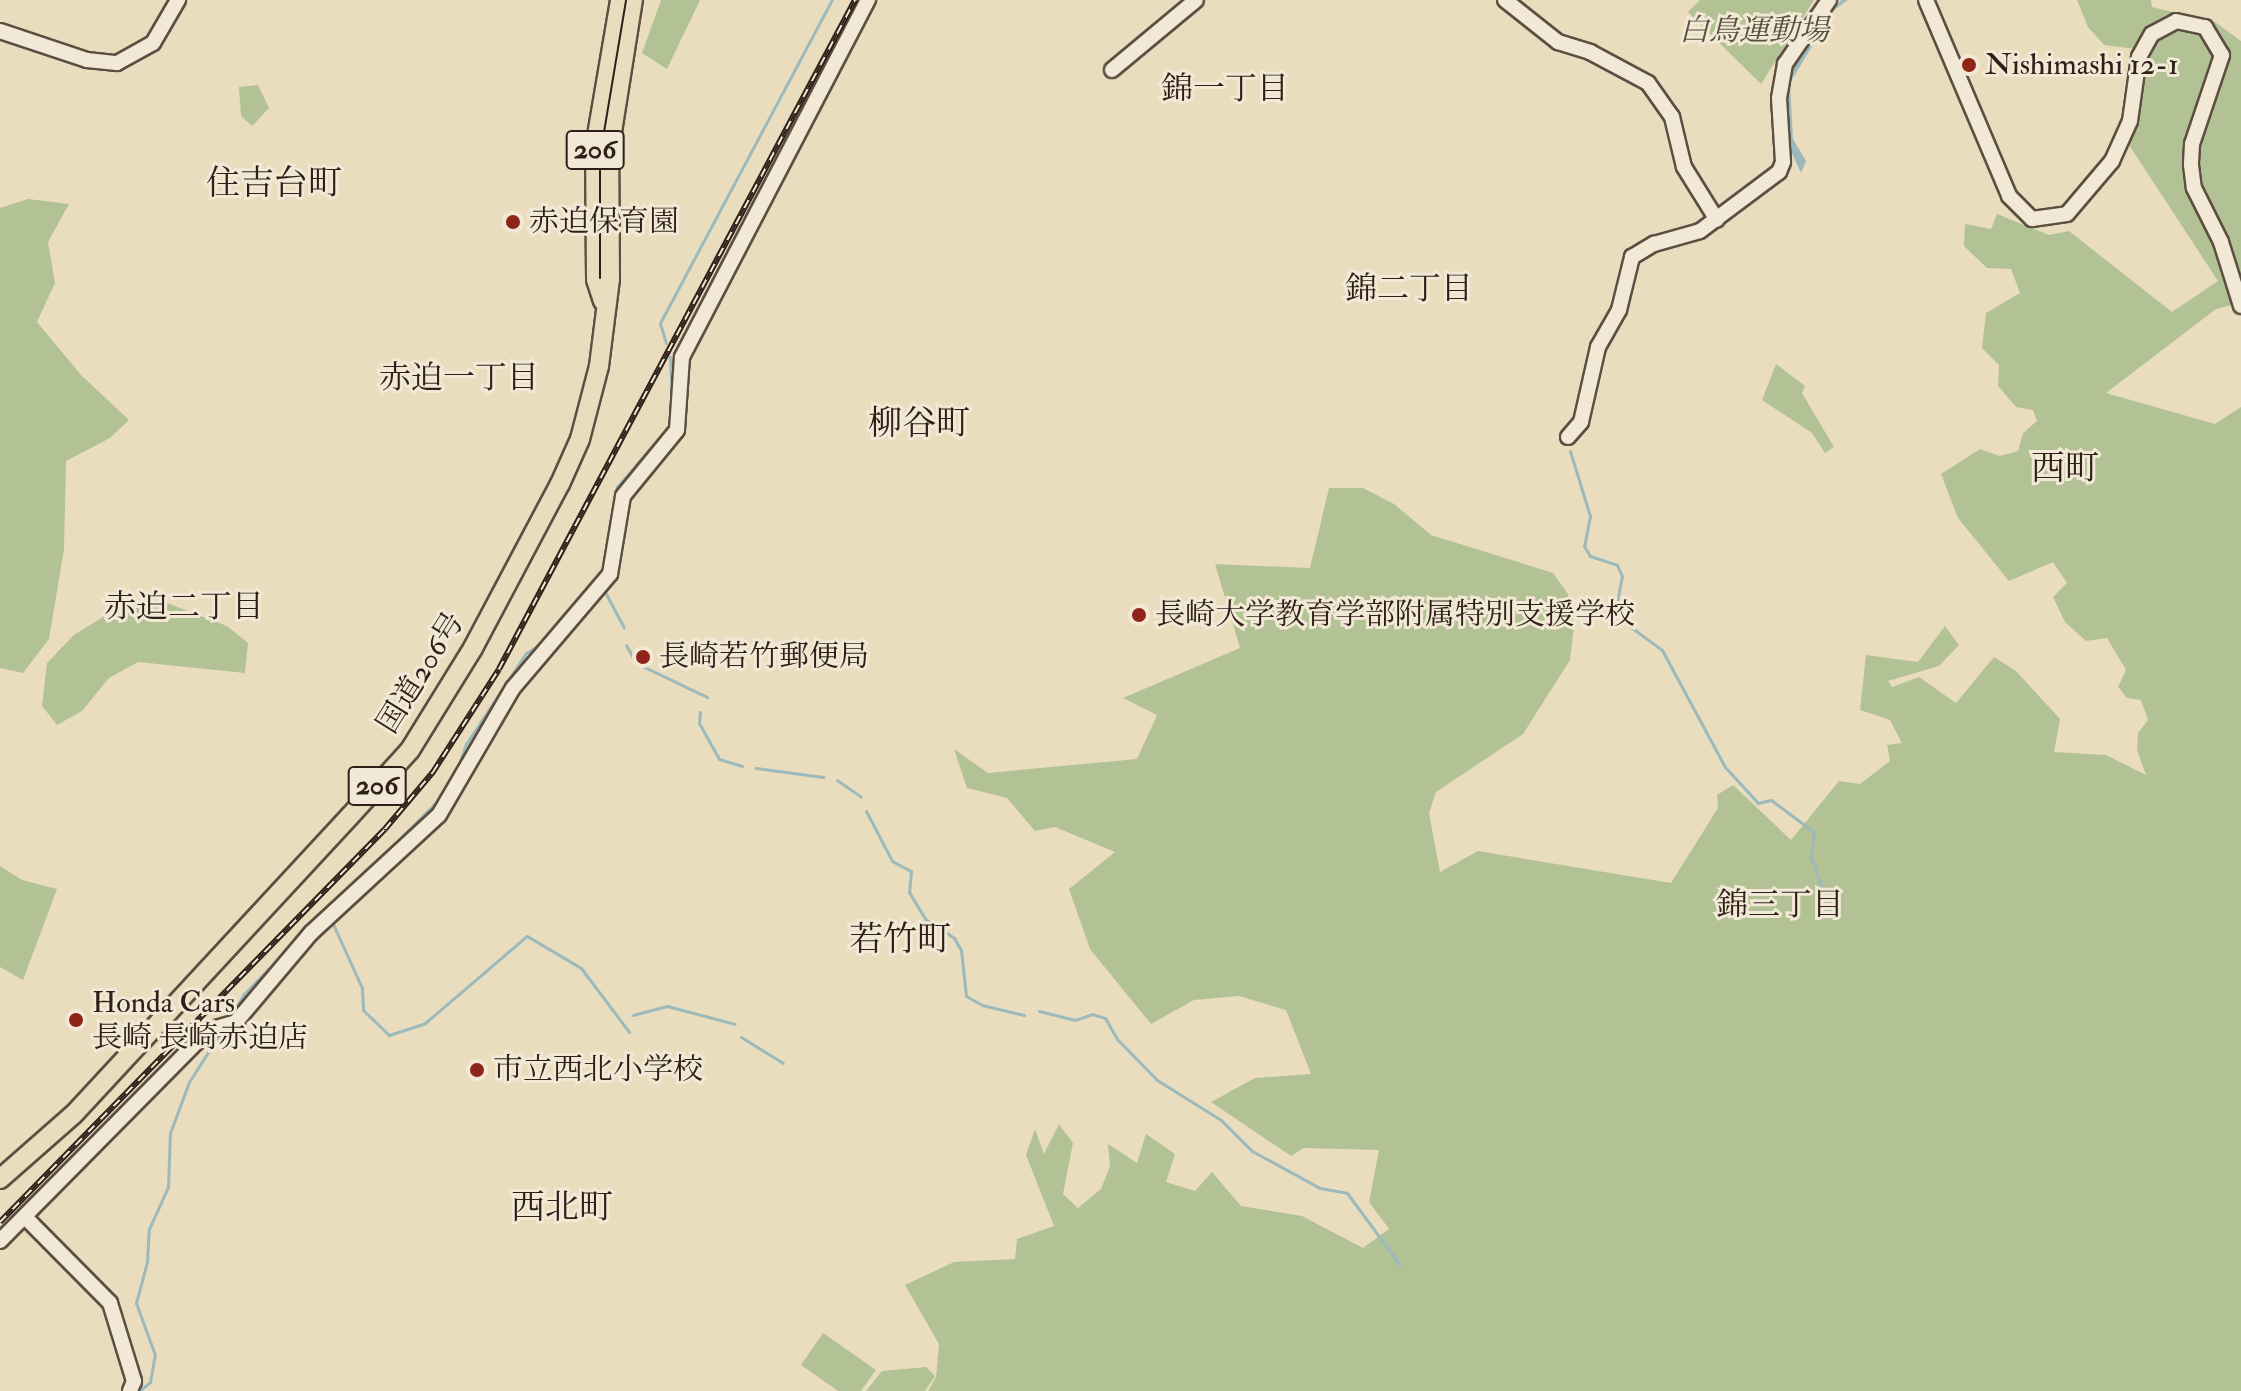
<!DOCTYPE html>
<meta charset="utf-8">
<style>
body{margin:0}
#map{position:relative;width:2241px;height:1391px;overflow:hidden;background:#e9ddbe;font-family:"IM FELL Double Pica","Noto Serif JP",serif}
div>[style]{position:absolute}
[style*='--x']{left:calc(var(--x)*1px);top:calc(var(--y)*1px);width:calc(var(--w)*1px);rotate:calc(var(--a)*1deg)}
.green>*{inset:0;background:#b3c294}
.water>*{inset:0;background:#9cbabc}
.stream>*{height:3px;margin:-1.5px;padding:0 1.5px;transform-origin:1.5px;border-radius:1.5px;background:#9cbabc}
.roads{filter:drop-shadow(2px 0 #5d4e42) drop-shadow(-2px 0 #5d4e42) drop-shadow(0 2px #5d4e42) drop-shadow(0 -2px #5d4e42)}
.tertiary>*{height:14px;margin:-7px;padding:0 7px;transform-origin:7px;border-radius:7px;background:#f1e9d5}
.trunk>*{height:18px;margin:-9px;padding:0 9px;transform-origin:9px;border-radius:9px;background:#e9ddbe}
.tram>*{height:2px;margin:-1px;padding:0 1px;transform-origin:1px;border-radius:1px;background:#2e1f18}
.rail>*{height:6px;margin-top:-3px;transform-origin:0;background:repeating-linear-gradient(90deg,#f1e9d5 0 9px,#2e1f18 0 18px);box-sizing:border-box;border-block:2px solid #2e1f18}
.dots>*{width:22px;height:22px;translate:-50% -50%;box-sizing:border-box;border:4px solid #f1e9d5;border-radius:50%}
span{translate:-50% -50%;white-space:nowrap;text-align:center;line-height:1.15;-webkit-text-stroke:6px #f1e9d5;paint-order:stroke}
.shield-label span{padding:2px 6px;background:#f1e9d5;border:2px solid;border-radius:6px;-webkit-text-stroke-width:0}
.shield-label{font-size:28px;color:#2e1f18;font-weight:700}
.park-label{font-size:30px;color:#56503d;font-style:italic}
.poi-label{font-size:30px;color:#2e1f18}
.left{translate:0 -50%;text-align:left}
.street-label{font-size:30px;color:#2e1f18}
.neighbourhood-label{font-size:32px;color:#2e1f18}
.quarter-label{font-size:34px;color:#2e1f18}
</style>
<div id="map">
<div class="green">
<div style="clip-path:polygon(661px 0,700px 0,667px 69px,642px 53px)"></div>
<div style="clip-path:polygon(1700px 0,1814px 0,1761px 84px,1688px 12px)"></div>
<div style="clip-path:polygon(2077px 0,2151px 0,2152px 7px,2215px 22px,2241px 41px,2241px 303px,2216px 309px,2106px 393px,2215px 424px,2241px 407px,2241px 1391px,928px 1391px,936px 1377px,939px 1344px,905px 1285px,954px 1262px,1015px 1259px,1017px 1239px,1054px 1226px,1026px 1155px,1035px 1129px,1044px 1154px,1059px 1124px,1073px 1143px,1063px 1194px,1078px 1208px,1101px 1189px,1110px 1166px,1108px 1144px,1137px 1163px,1146px 1134px,1175px 1154px,1166px 1182px,1195px 1191px,1212px 1172px,1241px 1206px,1302px 1216px,1363px 1248px,1389px 1229px,1369px 1202px,1379px 1150px,1304px 1148px,1291px 1156px,1211px 1102px,1255px 1078px,1311px 1074px,1286px 1010px,1239px 996px,1194px 1000px,1151px 1024px,1090px 949px,1069px 889px,1115px 852px,1055px 827px,1035px 831px,1007px 798px,967px 788px,954px 749px,988px 773px,1137px 759px,1157px 715px,1123px 698px,1240px 648px,1215px 564px,1310px 568px,1329px 488px,1363px 488px,1394px 504px,1431px 535px,1553px 573px,1568px 594px,1574px 626px,1570px 660px,1523px 734px,1436px 792px,1429px 813px,1440px 872px,1478px 851px,1671px 883px,1718px 808px,1717px 795px,1733px 785px,1791px 840px,1839px 781px,1860px 784px,1890px 761px,1887px 745px,1902px 743px,1890px 720px,1860px 710px,1866px 655px,1918px 662px,1945px 626px,1959px 645px,1939px 666px,1888px 681px,1892px 687px,1919px 677px,1956px 703px,1994px 657px,2016px 671px,2060px 719px,2054px 752px,2106px 755px,2146px 775px,2137px 750px,2138px 733px,2148px 720px,2141px 700px,2127px 698px,2118px 687px,2126px 670px,2107px 638px,2086px 641px,2065px 622px,2053px 597px,2067px 583px,2053px 562px,2009px 581px,1958px 518px,1941px 474px,1980px 449px,2000px 456px,2018px 451px,2023px 433px,2037px 421px,2033px 410px,2016px 407px,1998px 386px,1999px 365px,1982px 348px,1986px 313px,2020px 293px,2011px 269px,1987px 268px,1964px 246px,1965px 224px,1991px 229px,1997px 214px,2049px 235px,2069px 231px,2172px 312px,2218px 281px,2129px 145px,2151px 51px,2104px 45px,2088px 27px)"></div>
<div style="clip-path:polygon(258px 85px,269px 108px,252px 126px,241px 116px,239px 87px)"></div>
<div style="clip-path:polygon(28px 199px,69px 204px,48px 242px,55px 283px,37px 322px,81px 375px,129px 420px,110px 438px,66px 461px,64px 549px,49px 639px,23px 673px,0 668px,0 208px)"></div>
<div style="clip-path:polygon(1776px 364px,1805px 386px,1802px 393px,1834px 447px,1825px 453px,1812px 433px,1762px 400px)"></div>
<div style="clip-path:polygon(167px 603px,227px 626px,248px 643px,245px 673px,138px 662px,109px 678px,82px 711px,57px 725px,42px 706px,47px 663px,74px 635px,119px 607px)"></div>
<div style="clip-path:polygon(0 866px,22px 880px,57px 889px,23px 980px,0 967px)"></div>
<div style="clip-path:polygon(823px 1333px,876px 1370px,861px 1391px,838px 1391px,801px 1365px)"></div>
<div style="clip-path:polygon(926px 1367px,935px 1376px,925px 1391px,866px 1391px,882px 1371px)"></div>
</div>
<div class="water">
<div style="clip-path:polygon(1841px 0,1848px 0,1834px 10px,1790px 83px,1793px 139px,1806px 161px,1801px 173px,1788px 145px,1787px 72px)"></div>
</div>
<div class="stream">
<div style="--x:666;--y:343;--w:21;--a:-107"></div>
<div style="--x:660;--y:323;--w:366;--a:-62"></div>
<div style="--x:670;--y:357;--w:47;--a:87.6"></div>
<div style="--x:1570;--y:451;--w:68;--a:72.9"></div>
<div style="--x:1590;--y:516;--w:31;--a:101"></div>
<div style="--x:1584;--y:546;--w:12;--a:59"></div>
<div style="--x:1590;--y:556;--w:28;--a:18"></div>
<div style="--x:1617;--y:565;--w:12;--a:66"></div>
<div style="--x:1622;--y:576;--w:32;--a:101"></div>
<div style="--x:1616;--y:607;--w:22;--a:56"></div>
<div style="--x:1628;--y:625;--w:42;--a:36.3"></div>
<div style="--x:1662;--y:650;--w:133;--a:61.7"></div>
<div style="--x:1725;--y:767;--w:49;--a:47.5"></div>
<div style="--x:1758;--y:803;--w:13;--a:-13"></div>
<div style="--x:1771;--y:800;--w:54;--a:36.7"></div>
<div style="--x:1814;--y:832;--w:25;--a:97"></div>
<div style="--x:1811;--y:857;--w:56;--a:71.2"></div>
<div style="--x:609;--y:539;--w:53;--a:-81.3"></div>
<div style="--x:617;--y:487;--w:83;--a:-49.4"></div>
<div style="--x:605;--y:592;--w:40;--a:62"></div>
<div style="--x:626;--y:645;--w:21;--a:61"></div>
<div style="--x:636;--y:663;--w:79;--a:25.6"></div>
<div style="--x:700;--y:712;--w:11;--a:95"></div>
<div style="--x:699;--y:723;--w:41;--a:60.9"></div>
<div style="--x:719;--y:759;--w:24;--a:17"></div>
<div style="--x:756;--y:768;--w:68;--a:7.7"></div>
<div style="--x:457;--y:771;--w:28;--a:-72"></div>
<div style="--x:466;--y:744;--w:109;--a:-56.6"></div>
<div style="--x:526;--y:653;--w:23;--a:-31"></div>
<div style="--x:837;--y:780;--w:29;--a:35"></div>
<div style="--x:866;--y:811;--w:56;--a:62.5"></div>
<div style="--x:892;--y:861;--w:21;--a:28"></div>
<div style="--x:911;--y:871;--w:21;--a:95"></div>
<div style="--x:909;--y:892;--w:31;--a:59"></div>
<div style="--x:925;--y:919;--w:35;--a:33"></div>
<div style="--x:954;--y:938;--w:14;--a:60"></div>
<div style="--x:961;--y:950;--w:46;--a:83.8"></div>
<div style="--x:966;--y:996;--w:18;--a:29"></div>
<div style="--x:982;--y:1005;--w:43;--a:13.4"></div>
<div style="--x:354;--y:885;--w:128;--a:-45.3"></div>
<div style="--x:333;--y:924;--w:70;--a:65.6"></div>
<div style="--x:362;--y:988;--w:22;--a:87"></div>
<div style="--x:363;--y:1010;--w:36;--a:44"></div>
<div style="--x:389;--y:1035;--w:38;--a:-18"></div>
<div style="--x:425;--y:1023;--w:134;--a:-40.5"></div>
<div style="--x:527;--y:936;--w:63;--a:30.7"></div>
<div style="--x:581;--y:968;--w:80;--a:53.1"></div>
<div style="--x:1039;--y:1011;--w:37;--a:14"></div>
<div style="--x:1075;--y:1020;--w:18;--a:-19"></div>
<div style="--x:1092;--y:1014;--w:14;--a:17"></div>
<div style="--x:1105;--y:1018;--w:24;--a:60"></div>
<div style="--x:1117;--y:1039;--w:57;--a:45.7"></div>
<div style="--x:1157;--y:1080;--w:75;--a:32"></div>
<div style="--x:1221;--y:1120;--w:44;--a:45"></div>
<div style="--x:1252;--y:1151;--w:77;--a:28.6"></div>
<div style="--x:1320;--y:1188;--w:27;--a:10"></div>
<div style="--x:1347;--y:1193;--w:89;--a:53.6"></div>
<div style="--x:633;--y:1015;--w:35;--a:-15"></div>
<div style="--x:667;--y:1006;--w:70;--a:14.8"></div>
<div style="--x:229;--y:1019;--w:29;--a:-59"></div>
<div style="--x:244;--y:994;--w:112;--a:-45.7"></div>
<div style="--x:741;--y:1037;--w:49;--a:31.8"></div>
<div style="--x:139;--y:1391;--w:14;--a:-39"></div>
<div style="--x:150;--y:1382;--w:27;--a:-80"></div>
<div style="--x:155;--y:1355;--w:55;--a:-110.1"></div>
<div style="--x:136;--y:1303;--w:42;--a:-75"></div>
<div style="--x:147;--y:1262;--w:33;--a:-87"></div>
<div style="--x:149;--y:1229;--w:46;--a:-65.7"></div>
<div style="--x:168;--y:1187;--w:54;--a:-87.9"></div>
<div style="--x:170;--y:1133;--w:54;--a:-69.6"></div>
<div style="--x:189;--y:1082;--w:59;--a:-57.4"></div>
</div>
<div class="roads">
<div class="tertiary">
<div style="--x:1505;--y:0;--w:68;--a:38.4"></div>
<div style="--x:1558;--y:42;--w:34;--a:17"></div>
<div style="--x:1590;--y:52;--w:66;--a:28.1"></div>
<div style="--x:1648;--y:83;--w:42;--a:54.8"></div>
<div style="--x:1672;--y:117;--w:51;--a:76.5"></div>
<div style="--x:1684;--y:167;--w:62;--a:58.1"></div>
<div style="--x:1926;--y:0;--w:213;--a:67"></div>
<div style="--x:2009;--y:196;--w:33;--a:45"></div>
<div style="--x:2032;--y:219;--w:35;--a:-8"></div>
<div style="--x:2067;--y:214;--w:70;--a:-49.7"></div>
<div style="--x:2112;--y:161;--w:44;--a:-65.8"></div>
<div style="--x:2130;--y:121;--w:65;--a:-82"></div>
<div style="--x:2139;--y:57;--w:26;--a:-61"></div>
<div style="--x:2152;--y:34;--w:27;--a:-28"></div>
<div style="--x:2176;--y:21;--w:30;--a:12"></div>
<div style="--x:2205;--y:27;--w:33;--a:59"></div>
<div style="--x:2222;--y:55;--w:94;--a:108.6"></div>
<div style="--x:2192;--y:144;--w:21;--a:93"></div>
<div style="--x:2191;--y:165;--w:23;--a:83"></div>
<div style="--x:2194;--y:188;--w:60;--a:63.4"></div>
<div style="--x:2221;--y:242;--w:67;--a:72.6"></div>
<div style="--x:0;--y:31;--w:92;--a:18.4"></div>
<div style="--x:87;--y:60;--w:30;--a:6"></div>
<div style="--x:117;--y:63;--w:41;--a:-29.1"></div>
<div style="--x:153;--y:43;--w:50;--a:-59.8"></div>
<div style="--x:1112;--y:70;--w:109;--a:-39.8"></div>
<div style="--x:1568;--y:437;--w:20;--a:-49"></div>
<div style="--x:1581;--y:422;--w:77;--a:-77.2"></div>
<div style="--x:1598;--y:347;--w:43;--a:-60.4"></div>
<div style="--x:1619;--y:310;--w:55;--a:-76.2"></div>
<div style="--x:1632;--y:257;--w:26;--a:-31"></div>
<div style="--x:1654;--y:244;--w:48;--a:-15.8"></div>
<div style="--x:1700;--y:231;--w:99;--a:-36.8"></div>
<div style="--x:1779;--y:172;--w:11;--a:-68"></div>
<div style="--x:1783;--y:162;--w:64;--a:-93.6"></div>
<div style="--x:1779;--y:98;--w:35;--a:-80"></div>
<div style="--x:1785;--y:64;--w:78;--a:-55.5"></div>
<div style="--x:25;--y:1217;--w:121;--a:45.3"></div>
<div style="--x:110;--y:1303;--w:82;--a:72.9"></div>
<div style="--x:134;--y:1381;--w:11;--a:112"></div>
<div style="--x:0;--y:1241;--w:279;--a:-45.3"></div>
<div style="--x:196;--y:1043;--w:21;--a:-41"></div>
<div style="--x:212;--y:1029;--w:25;--a:-16"></div>
<div style="--x:236;--y:1022;--w:116;--a:-49.9"></div>
<div style="--x:311;--y:933;--w:174;--a:-42.7"></div>
<div style="--x:439;--y:815;--w:147;--a:-59.8"></div>
<div style="--x:513;--y:688;--w:150;--a:-49.6"></div>
<div style="--x:610;--y:574;--w:79;--a:-80.5"></div>
<div style="--x:623;--y:496;--w:85;--a:-50.7"></div>
<div style="--x:677;--y:430;--w:73;--a:-86.1"></div>
<div style="--x:682;--y:357;--w:403;--a:-62.5"></div>
</div>
<div class="trunk">
<div style="--x:603;--y:301;--w:23;--a:-108"></div>
<div style="--x:596;--y:279;--w:132;--a:-90.4"></div>
<div style="--x:595;--y:147;--w:149;--a:-80.3"></div>
<div style="--x:0;--y:1179;--w:98;--a:-41.3"></div>
<div style="--x:74;--y:1114;--w:406;--a:-47.2"></div>
<div style="--x:350;--y:816;--w:89;--a:-47.7"></div>
<div style="--x:410;--y:750;--w:120;--a:-58.3"></div>
<div style="--x:473;--y:648;--w:186;--a:-62.1"></div>
<div style="--x:560;--y:484;--w:49;--a:-66"></div>
<div style="--x:580;--y:439;--w:75;--a:-75.4"></div>
<div style="--x:599;--y:366;--w:88;--a:-82.8"></div>
<div style="--x:610;--y:279;--w:128;--a:-90.4"></div>
<div style="--x:609;--y:151;--w:153;--a:-81"></div>
</div>
</div>
<div class="tram">
<div style="--x:600;--y:278;--w:122;--a:-90"></div>
<div style="--x:600;--y:156;--w:158;--a:-80.5"></div>
</div>
<div class="rail">
<div style="--x:0;--y:1222;--w:550;--a:-45.59"></div>
<div style="--x:385;--y:829;--w:75;--a:-49.9"></div>
<div style="--x:433;--y:772;--w:122;--a:-57.3"></div>
<div style="--x:499;--y:669;--w:758;--a:-61.98"></div>
</div>
<div class="dots">
<div style="left:1969px;top:65px;background:#8f2418"></div>
<div style="left:513px;top:222px;background:#8f2418"></div>
<div style="left:1139px;top:615px;background:#8f2418"></div>
<div style="left:643px;top:657px;background:#8f2418"></div>
<div style="left:76px;top:1020px;background:#8f2418"></div>
<div style="left:477px;top:1070px;background:#8f2418"></div>
</div>
<div class="shield-label">
<span style="left:595px;top:150px">206</span>
<span style="left:377px;top:786px">206</span>
</div>
<div class="park-label">
<span style="left:1754px;top:31px">白鳥運動場</span>
</div>
<div class="poi-label">
<span class="left" style="left:1985px;top:65px">Nishimashi 12-1</span>
<span class="left" style="left:529px;top:222px">赤迫保育園</span>
<span class="left" style="left:1155px;top:615px">長崎大学教育学部附属特別支援学校</span>
<span class="left" style="left:659px;top:657px">長崎若竹郵便局</span>
<span class="left" style="left:92px;top:1020px">Honda Cars<br>長崎 長崎赤迫店</span>
<span class="left" style="left:493px;top:1070px">市立西北小学校</span>
</div>
<div class="street-label">
<span style="left:421px;top:673px;rotate:-58deg">国道206号</span>
</div>
<div class="neighbourhood-label">
<span style="left:1225px;top:89px">錦一丁目</span>
<span style="left:1409px;top:289px">錦二丁目</span>
<span style="left:459px;top:378px">赤迫一丁目</span>
<span style="left:184px;top:607px">赤迫二丁目</span>
<span style="left:1780px;top:905px">錦三丁目</span>
</div>
<div class="quarter-label">
<span style="left:274px;top:184px">住吉台町</span>
<span style="left:919px;top:424px">柳谷町</span>
<span style="left:2065px;top:469px">西町</span>
<span style="left:900px;top:940px">若竹町</span>
<span style="left:562px;top:1208px">西北町</span>
</div>
</div>
